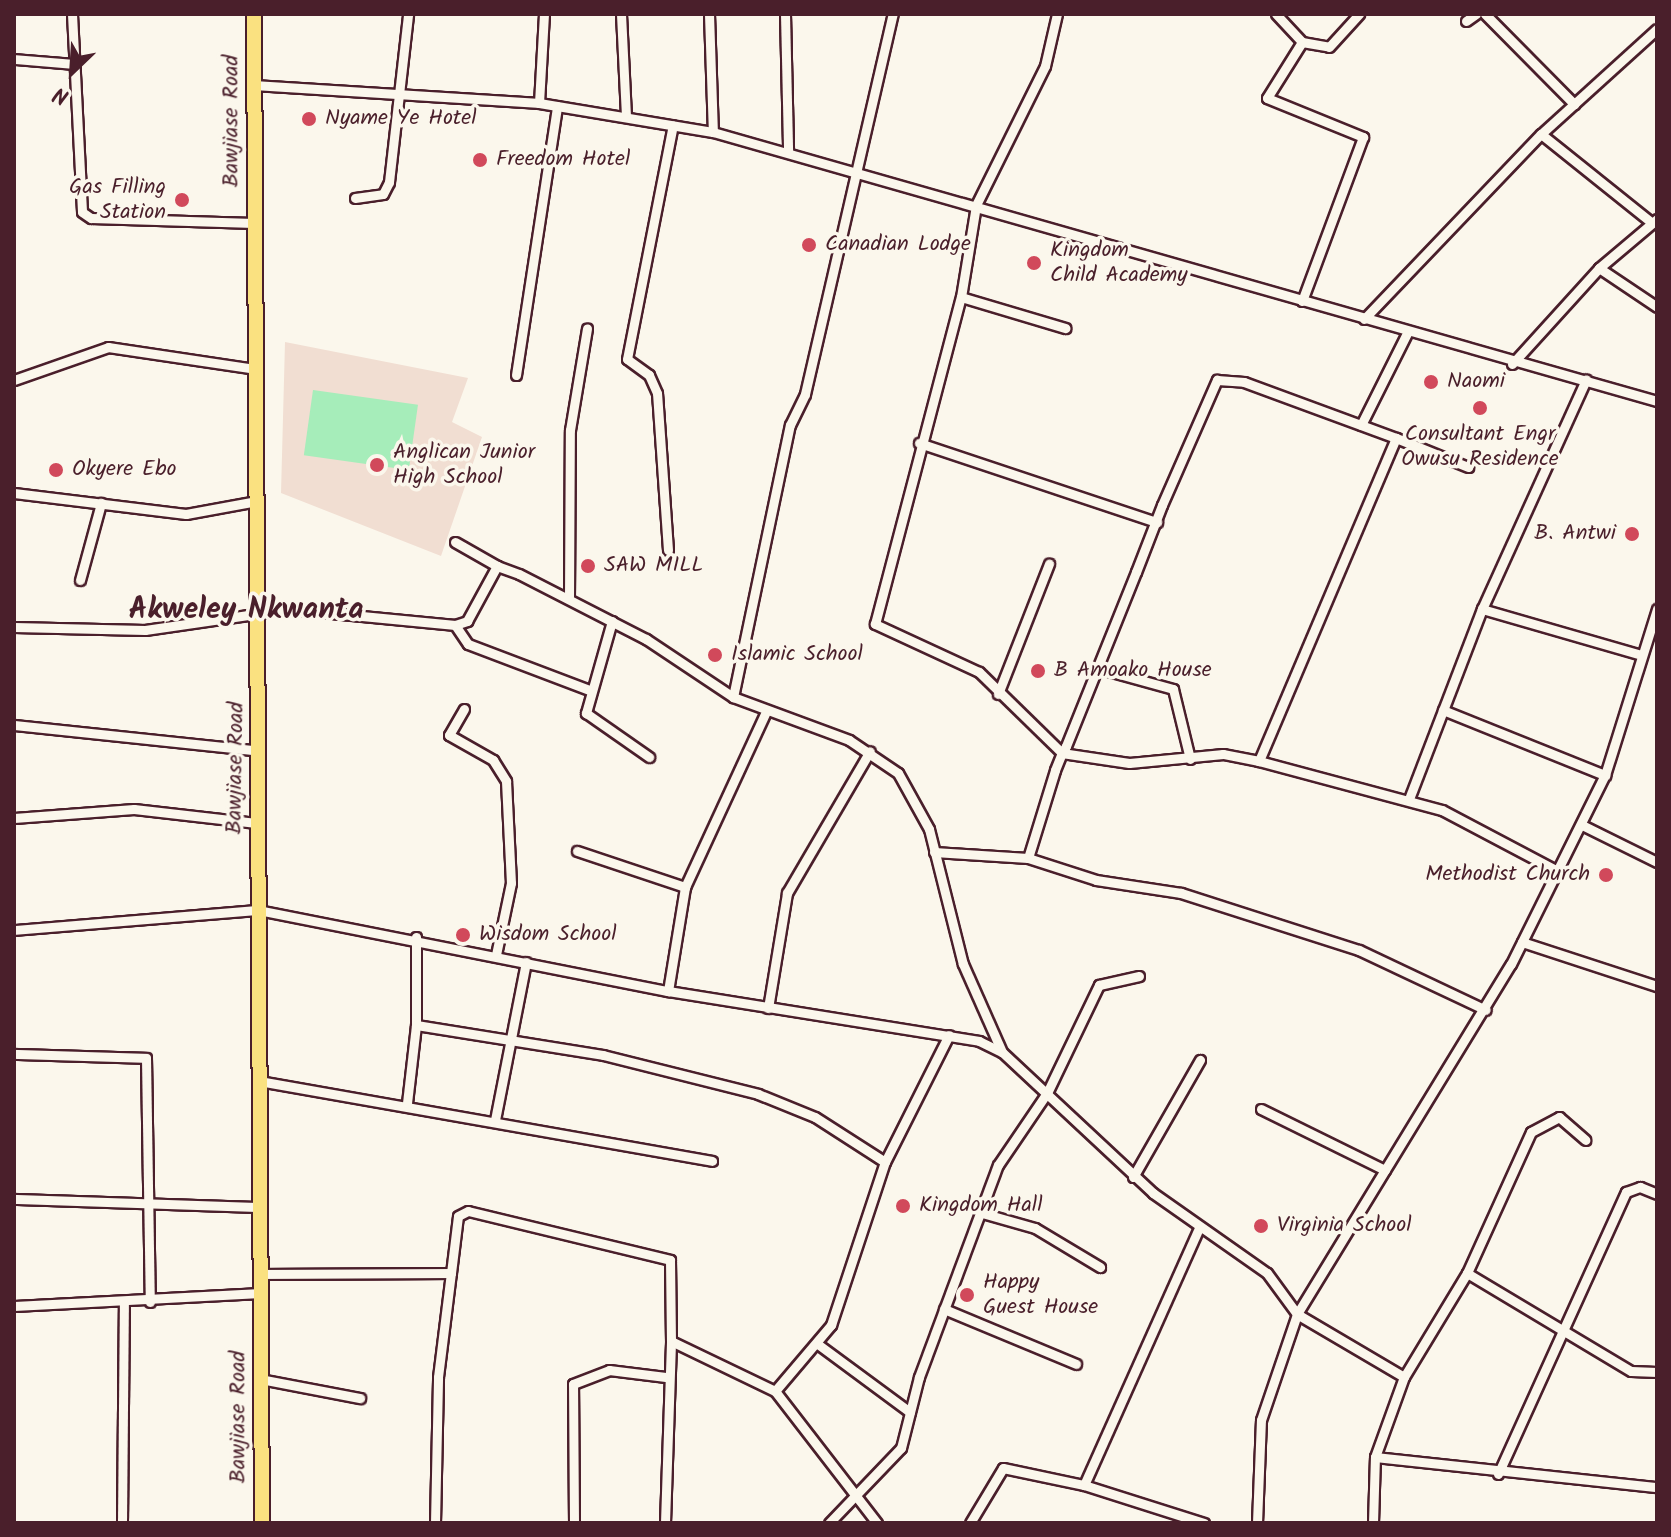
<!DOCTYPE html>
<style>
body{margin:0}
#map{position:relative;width:1671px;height:1537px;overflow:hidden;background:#fbf7ec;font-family:Kalam,sans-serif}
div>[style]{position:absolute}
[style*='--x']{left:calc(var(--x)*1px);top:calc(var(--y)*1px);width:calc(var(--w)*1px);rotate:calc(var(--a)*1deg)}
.built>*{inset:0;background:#f1ded2}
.green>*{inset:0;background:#a6edba;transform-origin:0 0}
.roads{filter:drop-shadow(2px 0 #4a1f2b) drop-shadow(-2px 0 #4a1f2b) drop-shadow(0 2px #4a1f2b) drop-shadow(0 -2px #4a1f2b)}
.minor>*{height:9px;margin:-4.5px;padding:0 4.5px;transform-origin:4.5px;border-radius:4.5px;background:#fbf7ec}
.primary>*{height:14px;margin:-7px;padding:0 7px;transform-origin:7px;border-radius:7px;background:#fae180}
.dots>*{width:22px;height:22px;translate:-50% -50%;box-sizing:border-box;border:4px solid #fbf7ec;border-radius:50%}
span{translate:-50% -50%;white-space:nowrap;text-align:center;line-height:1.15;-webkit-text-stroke:7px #fbf7ec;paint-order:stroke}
.poi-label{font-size:22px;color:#4a1f2b}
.left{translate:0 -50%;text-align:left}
.right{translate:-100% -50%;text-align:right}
.street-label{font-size:22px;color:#4a1f2b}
.district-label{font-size:30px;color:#4a1f2b;font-weight:700}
.frame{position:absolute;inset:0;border:16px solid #4a1f2b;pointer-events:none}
.north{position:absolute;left:32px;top:32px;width:80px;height:80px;-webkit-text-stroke:6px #fbf7ec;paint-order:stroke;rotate:205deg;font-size:22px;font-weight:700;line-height:32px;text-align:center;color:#4a1f2b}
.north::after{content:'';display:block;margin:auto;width:28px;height:36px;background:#4a1f2b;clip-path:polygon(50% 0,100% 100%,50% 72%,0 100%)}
</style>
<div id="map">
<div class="built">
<div style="clip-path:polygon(285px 342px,468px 378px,452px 422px,482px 437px,441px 556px,281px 493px)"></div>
</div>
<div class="green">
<div style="left:313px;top:390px;width:106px;height:66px;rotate:8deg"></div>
</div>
<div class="roads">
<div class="minor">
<div style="--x:72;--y:14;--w:198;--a:87.1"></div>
<div style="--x:82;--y:212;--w:11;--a:34"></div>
<div style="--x:91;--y:218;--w:163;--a:1.8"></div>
<div style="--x:621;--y:14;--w:103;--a:87.2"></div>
<div style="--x:709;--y:14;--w:118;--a:88.1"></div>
<div style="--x:785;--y:14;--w:137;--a:88.7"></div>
<div style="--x:1276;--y:14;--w:38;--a:47"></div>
<div style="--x:1302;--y:42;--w:66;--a:122"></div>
<div style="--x:1267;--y:98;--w:104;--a:22.1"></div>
<div style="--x:1363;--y:137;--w:175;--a:110.4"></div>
<div style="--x:1485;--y:14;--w:127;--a:45.3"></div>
<div style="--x:1466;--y:21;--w:12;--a:-35"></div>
<div style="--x:1302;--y:42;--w:27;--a:10"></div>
<div style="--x:1329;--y:47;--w:45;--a:-47.7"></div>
<div style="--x:14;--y:59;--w:59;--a:4.8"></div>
<div style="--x:254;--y:85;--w:286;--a:3.6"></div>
<div style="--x:539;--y:103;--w:176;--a:9.5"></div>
<div style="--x:713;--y:132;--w:982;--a:15.91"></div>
<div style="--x:539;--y:103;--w:89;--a:-86.8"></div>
<div style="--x:1541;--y:134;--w:156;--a:-42.2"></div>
<div style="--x:355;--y:198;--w:28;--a:-8"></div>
<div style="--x:383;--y:194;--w:13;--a:-63"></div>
<div style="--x:389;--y:182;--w:169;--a:-83.5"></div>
<div style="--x:1599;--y:268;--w:70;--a:33.9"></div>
<div style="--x:961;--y:297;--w:109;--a:16.6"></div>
<div style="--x:1364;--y:319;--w:256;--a:-46.3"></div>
<div style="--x:1541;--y:134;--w:142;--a:38.7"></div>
<div style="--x:1512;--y:364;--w:130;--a:-47.8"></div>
<div style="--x:1599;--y:268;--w:76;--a:-40.2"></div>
<div style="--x:516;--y:375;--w:272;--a:-81.3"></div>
<div style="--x:14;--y:380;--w:100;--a:-19.3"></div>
<div style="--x:108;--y:347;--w:150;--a:8.5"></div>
<div style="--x:1361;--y:425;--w:105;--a:-63.4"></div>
<div style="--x:1396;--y:438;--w:78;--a:21.9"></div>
<div style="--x:919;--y:443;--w:251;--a:18.4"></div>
<div style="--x:14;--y:493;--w:173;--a:7"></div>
<div style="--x:186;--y:514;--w:72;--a:-10.4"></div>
<div style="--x:455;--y:542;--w:48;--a:29.7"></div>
<div style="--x:668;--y:550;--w:157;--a:-94"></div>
<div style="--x:657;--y:393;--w:20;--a:-114"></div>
<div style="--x:649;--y:375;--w:27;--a:-144"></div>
<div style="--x:627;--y:359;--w:238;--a:-78.9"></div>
<div style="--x:80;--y:580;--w:80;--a:-74.7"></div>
<div style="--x:569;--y:599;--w:169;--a:-89.7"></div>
<div style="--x:570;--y:430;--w:103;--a:-80.5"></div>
<div style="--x:1482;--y:609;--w:166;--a:16.1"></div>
<div style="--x:612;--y:621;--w:96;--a:105.8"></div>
<div style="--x:586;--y:713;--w:77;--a:34.9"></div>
<div style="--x:455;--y:625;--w:23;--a:56"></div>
<div style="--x:468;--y:644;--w:129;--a:20.8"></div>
<div style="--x:14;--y:627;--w:131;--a:1.3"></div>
<div style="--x:145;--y:630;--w:146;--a:-8.3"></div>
<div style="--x:289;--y:609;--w:167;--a:5.5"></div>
<div style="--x:455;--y:625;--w:13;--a:-18"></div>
<div style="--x:467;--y:621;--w:63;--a:-61.4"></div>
<div style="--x:497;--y:566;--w:23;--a:20"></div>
<div style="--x:519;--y:574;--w:143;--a:27.1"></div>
<div style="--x:646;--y:639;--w:105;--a:33.7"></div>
<div style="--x:733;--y:697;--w:124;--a:20.3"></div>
<div style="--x:849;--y:740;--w:59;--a:34"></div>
<div style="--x:898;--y:773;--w:64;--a:61"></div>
<div style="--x:929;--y:829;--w:139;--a:75.9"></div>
<div style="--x:963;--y:964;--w:96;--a:66.1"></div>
<div style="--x:1097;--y:668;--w:79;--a:15.4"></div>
<div style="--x:1173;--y:689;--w:72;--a:76.3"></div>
<div style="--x:998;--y:694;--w:140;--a:-68.6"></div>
<div style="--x:733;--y:697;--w:278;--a:-78.2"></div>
<div style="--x:790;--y:425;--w:34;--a:-64"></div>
<div style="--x:805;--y:394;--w:390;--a:-77"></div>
<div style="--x:464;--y:709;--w:30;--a:120"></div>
<div style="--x:449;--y:735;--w:51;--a:29.6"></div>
<div style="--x:493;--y:760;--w:25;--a:58"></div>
<div style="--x:506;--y:781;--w:102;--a:87.2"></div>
<div style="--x:511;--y:883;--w:74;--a:101.8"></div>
<div style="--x:1443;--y:710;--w:175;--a:21.9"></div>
<div style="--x:14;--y:725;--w:247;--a:6"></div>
<div style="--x:1259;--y:761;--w:189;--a:15"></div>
<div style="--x:1442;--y:810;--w:129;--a:27.8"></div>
<div style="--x:1409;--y:799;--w:204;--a:-69"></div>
<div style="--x:1482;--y:609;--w:252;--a:-65.6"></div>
<div style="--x:14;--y:818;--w:120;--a:-4.3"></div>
<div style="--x:134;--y:809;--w:123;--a:6.5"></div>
<div style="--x:1582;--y:825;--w:84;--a:26.3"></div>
<div style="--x:577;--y:851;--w:114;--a:18.4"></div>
<div style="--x:934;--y:852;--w:94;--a:3.7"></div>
<div style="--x:1028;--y:858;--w:71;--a:17.9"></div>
<div style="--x:1096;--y:880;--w:86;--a:8.7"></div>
<div style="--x:1181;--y:893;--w:187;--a:17.8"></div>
<div style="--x:1359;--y:950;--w:140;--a:25.3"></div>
<div style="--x:1028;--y:858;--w:92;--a:-72.9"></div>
<div style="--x:1055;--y:770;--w:18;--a:-68"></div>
<div style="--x:1062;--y:753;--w:8;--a:-60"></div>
<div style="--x:1066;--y:746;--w:188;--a:-68.1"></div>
<div style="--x:1136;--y:572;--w:72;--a:-68.8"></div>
<div style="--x:1162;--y:505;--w:137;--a:-66.3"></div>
<div style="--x:1217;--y:380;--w:27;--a:4"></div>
<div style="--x:1244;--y:382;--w:162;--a:20.2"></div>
<div style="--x:1396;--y:438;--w:351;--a:113"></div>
<div style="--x:1259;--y:761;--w:37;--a:-169"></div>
<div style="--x:1223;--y:754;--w:94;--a:174.5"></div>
<div style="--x:1129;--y:763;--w:68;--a:-171.5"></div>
<div style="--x:1062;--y:753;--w:116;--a:-135.7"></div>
<div style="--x:979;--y:672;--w:115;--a:-155.2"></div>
<div style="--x:875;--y:624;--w:338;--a:-75.3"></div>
<div style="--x:961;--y:297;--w:93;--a:-80.7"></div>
<div style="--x:976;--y:205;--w:155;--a:-63.6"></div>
<div style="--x:1045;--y:66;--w:53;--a:-77"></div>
<div style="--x:14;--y:930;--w:245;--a:-4.7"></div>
<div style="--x:258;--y:910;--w:418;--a:11.2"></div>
<div style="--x:668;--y:991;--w:315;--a:9.1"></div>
<div style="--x:979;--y:1041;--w:25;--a:26"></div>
<div style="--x:1002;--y:1052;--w:207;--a:43"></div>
<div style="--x:1153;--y:1193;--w:139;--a:35.1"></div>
<div style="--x:1267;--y:1273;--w:51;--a:53.8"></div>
<div style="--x:1297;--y:1314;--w:410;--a:-58.6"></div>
<div style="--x:1511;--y:964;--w:211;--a:-63.6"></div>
<div style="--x:1605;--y:775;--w:174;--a:-72.6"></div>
<div style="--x:416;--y:937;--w:88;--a:90"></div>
<div style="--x:416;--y:1025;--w:189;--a:9.1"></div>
<div style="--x:603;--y:1055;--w:160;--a:14.1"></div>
<div style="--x:758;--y:1094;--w:61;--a:22"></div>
<div style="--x:815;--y:1117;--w:83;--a:32.7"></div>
<div style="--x:885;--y:1162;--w:142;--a:-63.3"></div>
<div style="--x:1522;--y:942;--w:142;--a:18.1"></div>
<div style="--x:668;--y:991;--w:105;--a:-80.7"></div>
<div style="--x:685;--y:887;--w:193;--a:-65.2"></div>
<div style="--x:768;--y:1008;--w:117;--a:-80.6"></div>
<div style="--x:787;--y:893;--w:164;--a:-59.7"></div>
<div style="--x:14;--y:1054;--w:132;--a:1.7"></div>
<div style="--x:146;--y:1058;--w:244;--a:89.1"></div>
<div style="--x:259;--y:1081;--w:460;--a:10"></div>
<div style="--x:407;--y:1103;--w:79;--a:-83.4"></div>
<div style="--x:1261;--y:1109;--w:138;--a:26.2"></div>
<div style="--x:495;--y:1120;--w:161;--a:-78.9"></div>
<div style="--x:1133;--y:1177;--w:135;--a:-60.2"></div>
<div style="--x:14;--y:1199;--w:246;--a:1.9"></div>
<div style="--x:982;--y:1213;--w:55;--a:15.8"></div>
<div style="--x:1035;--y:1228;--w:76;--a:31"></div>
<div style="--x:1467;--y:1273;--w:191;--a:30.9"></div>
<div style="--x:1631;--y:1371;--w:26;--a:2"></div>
<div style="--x:261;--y:1274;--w:190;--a:-0.3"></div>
<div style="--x:451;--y:1273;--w:57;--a:-83"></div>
<div style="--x:458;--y:1216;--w:11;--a:-27"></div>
<div style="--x:468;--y:1211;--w:208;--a:13.6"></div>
<div style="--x:670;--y:1260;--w:81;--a:89.3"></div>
<div style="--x:671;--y:1341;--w:115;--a:25.7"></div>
<div style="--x:775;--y:1391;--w:87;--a:-49.7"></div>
<div style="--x:831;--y:1325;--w:172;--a:-71.7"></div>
<div style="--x:14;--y:1306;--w:247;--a:-3"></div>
<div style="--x:944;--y:1309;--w:143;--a:22.6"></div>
<div style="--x:819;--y:1345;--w:113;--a:36.4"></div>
<div style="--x:260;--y:1379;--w:102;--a:10.8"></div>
<div style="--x:775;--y:1391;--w:167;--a:52.3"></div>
<div style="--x:1375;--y:1457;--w:284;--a:6.1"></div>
<div style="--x:1498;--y:1474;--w:310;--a:-65.6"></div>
<div style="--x:1626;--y:1192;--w:15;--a:-20"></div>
<div style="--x:1640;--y:1187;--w:18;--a:22"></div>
<div style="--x:1084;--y:1485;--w:126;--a:17.6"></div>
<div style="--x:122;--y:1523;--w:219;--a:-89.5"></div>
<div style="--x:435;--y:1523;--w:146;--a:-88.8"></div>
<div style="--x:438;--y:1377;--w:105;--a:-82.9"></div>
<div style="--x:574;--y:1523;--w:139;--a:-90.4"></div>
<div style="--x:573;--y:1384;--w:39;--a:-21"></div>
<div style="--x:609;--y:1370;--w:57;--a:7"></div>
<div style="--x:665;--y:1523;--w:182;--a:-88.1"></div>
<div style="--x:829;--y:1523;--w:104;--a:-46.2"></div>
<div style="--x:901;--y:1448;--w:73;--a:-75.8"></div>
<div style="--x:919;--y:1377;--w:226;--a:-69.6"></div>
<div style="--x:998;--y:1165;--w:87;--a:-55.8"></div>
<div style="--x:1047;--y:1093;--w:120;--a:-64.3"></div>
<div style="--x:1099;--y:985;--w:41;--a:-12.7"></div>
<div style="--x:970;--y:1523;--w:64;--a:-59"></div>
<div style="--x:1003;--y:1468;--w:83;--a:11.9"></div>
<div style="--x:1084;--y:1485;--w:282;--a:-65.9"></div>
<div style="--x:1257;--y:1523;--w:103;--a:-87.8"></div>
<div style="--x:1261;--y:1420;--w:112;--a:-71.2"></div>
<div style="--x:1297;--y:1314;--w:124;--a:30.5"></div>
<div style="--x:1373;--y:1523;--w:66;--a:-88.3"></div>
<div style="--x:1375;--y:1457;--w:85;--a:-70.1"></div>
<div style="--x:1404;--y:1377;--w:122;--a:-58.8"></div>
<div style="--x:1467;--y:1273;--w:155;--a:-65.6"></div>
<div style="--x:1531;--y:1132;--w:32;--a:-28"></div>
<div style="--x:1559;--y:1117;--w:35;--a:41"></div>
</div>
<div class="primary">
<div style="--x:254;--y:14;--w:1509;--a:89.7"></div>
</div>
</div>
<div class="dots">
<div style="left:309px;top:119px;background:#d1495b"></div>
<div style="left:480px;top:160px;background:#d1495b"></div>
<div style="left:182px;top:200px;background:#d1495b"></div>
<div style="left:809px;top:245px;background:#d1495b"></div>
<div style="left:1034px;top:263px;background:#d1495b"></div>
<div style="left:1431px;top:382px;background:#d1495b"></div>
<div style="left:1480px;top:408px;background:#d1495b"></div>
<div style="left:377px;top:465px;background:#d1495b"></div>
<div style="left:56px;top:470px;background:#d1495b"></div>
<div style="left:1632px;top:534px;background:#d1495b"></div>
<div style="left:588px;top:566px;background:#d1495b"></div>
<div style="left:715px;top:655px;background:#d1495b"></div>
<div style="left:1038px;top:671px;background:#d1495b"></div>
<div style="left:1606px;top:875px;background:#d1495b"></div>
<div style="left:463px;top:935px;background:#d1495b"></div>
<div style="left:903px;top:1206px;background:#d1495b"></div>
<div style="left:1261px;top:1226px;background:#d1495b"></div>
<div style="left:967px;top:1295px;background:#d1495b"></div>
</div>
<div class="poi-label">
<span class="left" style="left:325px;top:119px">Nyame Ye Hotel</span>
<span class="left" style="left:496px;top:160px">Freedom Hotel</span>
<span class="right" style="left:166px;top:200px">Gas Filling<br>Station</span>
<span class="left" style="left:825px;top:245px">Canadian Lodge</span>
<span class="left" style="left:1050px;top:263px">Kingdom<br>Child Academy</span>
<span class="left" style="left:1447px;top:382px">Naomi</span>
<span style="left:1480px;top:447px">Consultant Engr<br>Owusu Residence</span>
<span class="left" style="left:393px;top:465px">Anglican Junior<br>High School</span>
<span class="left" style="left:72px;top:470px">Okyere Ebo</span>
<span class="right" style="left:1616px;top:534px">B. Antwi</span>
<span class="left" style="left:604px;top:566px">SAW MILL</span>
<span class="left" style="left:731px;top:655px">Islamic School</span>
<span class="left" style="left:1054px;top:671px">B Amoako House</span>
<span class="right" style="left:1590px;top:875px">Methodist Church</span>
<span class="left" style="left:479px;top:935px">Wisdom School</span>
<span class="left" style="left:919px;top:1206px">Kingdom Hall</span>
<span class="left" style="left:1277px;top:1226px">Virginia School</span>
<span class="left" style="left:983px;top:1295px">Happy<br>Guest House</span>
</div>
<div class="street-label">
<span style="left:232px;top:121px;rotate:-90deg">Bawjiase Road</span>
<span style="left:236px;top:768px;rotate:-89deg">Bawjiase Road</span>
<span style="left:239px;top:1417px;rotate:-90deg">Bawjiase Road</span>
</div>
<div class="district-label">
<span style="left:246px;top:610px">Akweley Nkwanta</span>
</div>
<div class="frame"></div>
<div class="north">N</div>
</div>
